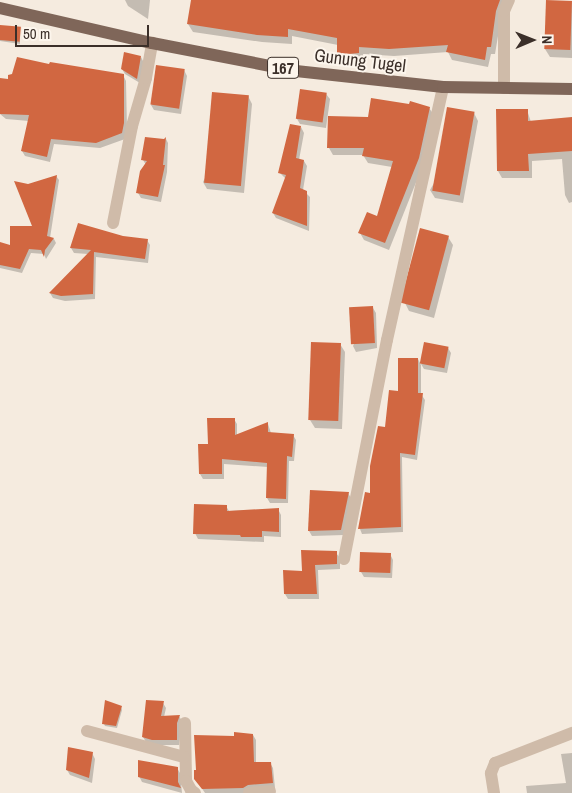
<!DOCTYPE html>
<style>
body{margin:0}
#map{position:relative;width:572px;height:793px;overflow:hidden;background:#f5ebdf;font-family:"Archivo Narrow",sans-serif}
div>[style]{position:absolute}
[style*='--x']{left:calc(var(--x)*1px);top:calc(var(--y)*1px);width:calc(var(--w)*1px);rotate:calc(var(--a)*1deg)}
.shadow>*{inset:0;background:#0003}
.building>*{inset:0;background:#d16741;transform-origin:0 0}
.minor>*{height:12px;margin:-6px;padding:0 6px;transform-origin:6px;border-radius:6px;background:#cfbba9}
.major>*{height:12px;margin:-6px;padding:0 6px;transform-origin:6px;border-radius:6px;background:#7f6659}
span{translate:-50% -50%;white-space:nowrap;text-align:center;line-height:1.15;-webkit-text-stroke:4px #fcf5ec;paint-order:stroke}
.shield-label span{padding:1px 4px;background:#fcf5ec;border:1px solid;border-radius:4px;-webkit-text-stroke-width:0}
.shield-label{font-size:16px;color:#3b2f29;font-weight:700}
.street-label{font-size:18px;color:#3b2f29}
.north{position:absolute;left:507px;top:15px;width:50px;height:50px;-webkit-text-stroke:4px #fcf5ec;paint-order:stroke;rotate:89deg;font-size:14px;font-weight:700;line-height:20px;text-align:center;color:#3b2f29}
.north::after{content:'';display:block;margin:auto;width:18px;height:22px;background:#3b2f29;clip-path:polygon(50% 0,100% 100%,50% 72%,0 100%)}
.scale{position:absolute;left:15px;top:25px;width:134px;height:22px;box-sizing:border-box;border:2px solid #3b2f29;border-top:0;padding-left:6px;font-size:15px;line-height:18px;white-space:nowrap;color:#3b2f29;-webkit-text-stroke:4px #fcf5ec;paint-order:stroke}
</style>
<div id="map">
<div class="shadow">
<div style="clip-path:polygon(125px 0,150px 0,148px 19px,128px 6px)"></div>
<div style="clip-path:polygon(192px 0,504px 0,495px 54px,491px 54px,488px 67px,452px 60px,448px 52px,394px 56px,363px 54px,363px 60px,342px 62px,338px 55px,338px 45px,292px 36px,292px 44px,262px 42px,193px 32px,188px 24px)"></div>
<div style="clip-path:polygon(572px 2px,572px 58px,550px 57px,545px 49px)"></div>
<div style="clip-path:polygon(0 26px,20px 29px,20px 44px,0 41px)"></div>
<div style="clip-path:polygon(141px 57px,144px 63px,140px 83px,125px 74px,122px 69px)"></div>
<div style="clip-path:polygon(50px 65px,123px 75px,126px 81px,127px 129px,125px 139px,100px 148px,54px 144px,50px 162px,25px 156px,22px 151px,29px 121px,6px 119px,0 114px,0 79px,9px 80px)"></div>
<div style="clip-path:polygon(184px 70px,187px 76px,181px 114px,154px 110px,151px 105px)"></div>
<div style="clip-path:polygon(326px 94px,330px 99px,326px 128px,300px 124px,297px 119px)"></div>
<div style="clip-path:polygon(248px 96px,252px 104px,244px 193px,207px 189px,203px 182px)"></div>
<div style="clip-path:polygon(429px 108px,434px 115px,423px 165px,389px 250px,364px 240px,360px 233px,378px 218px,392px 167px,368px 163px,363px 155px,333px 155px,329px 148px,369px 118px)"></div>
<div style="clip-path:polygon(497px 110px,527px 110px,531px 122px,572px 118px,572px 202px,569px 203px,565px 195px,562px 159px,532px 161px,532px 178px,502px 178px,498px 171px)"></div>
<div style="clip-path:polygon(474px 113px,478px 121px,463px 203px,435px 198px,430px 190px)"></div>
<div style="clip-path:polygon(301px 127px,304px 133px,299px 160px,304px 161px,307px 166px,303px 190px,310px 197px,309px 231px,276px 218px,273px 213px,286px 179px,280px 173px)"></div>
<div style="clip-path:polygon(166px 139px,168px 143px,167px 172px,161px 202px,141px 198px,138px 193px,146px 165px,143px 160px)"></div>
<div style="clip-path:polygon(56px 176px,59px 180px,50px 238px,54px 239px,56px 243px,46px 259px,44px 254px,31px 253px,22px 273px,0 268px,0 244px,12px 247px,33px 227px,28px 185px)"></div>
<div style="clip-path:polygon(79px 224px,123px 237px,147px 240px,150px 245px,148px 263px,96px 257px,95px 299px,65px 301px,53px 298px,50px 293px,88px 254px,74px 253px,71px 248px)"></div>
<div style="clip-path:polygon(448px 237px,453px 245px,434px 318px,409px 311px,405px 303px)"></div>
<div style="clip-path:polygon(373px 308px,376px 313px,377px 348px,356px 352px,353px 346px)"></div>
<div style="clip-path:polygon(313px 343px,340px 344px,345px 352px,342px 429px,315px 428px,310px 420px)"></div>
<div style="clip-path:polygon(448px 348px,451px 353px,447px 373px,424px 369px,421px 364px)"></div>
<div style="clip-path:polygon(418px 359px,421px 365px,421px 394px,425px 400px,417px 460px,402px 457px,403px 532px,362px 534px,360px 529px,371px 494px,386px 428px,399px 393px)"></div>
<div style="clip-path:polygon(234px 419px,237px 424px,237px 436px,268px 424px,271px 433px,293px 435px,296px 440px,294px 461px,289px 461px,288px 503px,270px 503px,267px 498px,268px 467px,224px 464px,224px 479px,203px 479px,200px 474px,200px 445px,209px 445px)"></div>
<div style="clip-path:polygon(311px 492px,348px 493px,351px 498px,344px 535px,312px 536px,309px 531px)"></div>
<div style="clip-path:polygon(226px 506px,229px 511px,278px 509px,281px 515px,281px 537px,264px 536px,264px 542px,198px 539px,195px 533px)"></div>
<div style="clip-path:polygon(302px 552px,336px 553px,340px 558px,340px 569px,318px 570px,319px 599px,288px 599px,285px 594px,303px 573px)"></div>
<div style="clip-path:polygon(390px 554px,393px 560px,392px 578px,364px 577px,361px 572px)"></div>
<div style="clip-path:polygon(163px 703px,166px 708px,164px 717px,179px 716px,182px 721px,179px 745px,156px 745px,146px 742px,143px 737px)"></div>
<div style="clip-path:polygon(121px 707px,122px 710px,117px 728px,105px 726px,104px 724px)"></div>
<div style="clip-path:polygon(253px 735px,256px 740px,256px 763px,270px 763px,273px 768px,275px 788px,247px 793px,205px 793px,195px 778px,235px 737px)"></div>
<div style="clip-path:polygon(92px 753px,95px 759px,92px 783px,70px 775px,67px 770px)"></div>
<div style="clip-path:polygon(572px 753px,572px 793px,527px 793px,526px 786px,566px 783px,561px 754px)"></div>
<div style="clip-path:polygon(177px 768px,180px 773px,182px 793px,142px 782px,139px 776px)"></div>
</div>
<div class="building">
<div style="clip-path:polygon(191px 0,500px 0,496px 11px,491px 47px,487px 47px,485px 60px,446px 52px,448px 45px,389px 49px,359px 47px,359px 53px,337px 55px,337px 38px,288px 29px,288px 37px,257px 35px,187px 24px)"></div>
<div style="left:546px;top:0;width:26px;height:49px;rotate:2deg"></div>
<div style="left:0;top:25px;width:21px;height:15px;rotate:5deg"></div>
<div style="clip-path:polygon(124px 52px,141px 56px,137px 79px,121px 69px)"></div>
<div style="clip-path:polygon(17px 57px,49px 64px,50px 62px,124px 74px,124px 123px,122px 133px,96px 143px,51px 139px,47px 157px,21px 151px,29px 115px,0 114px,0 78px,8px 79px,8px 75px,12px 74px)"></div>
<div style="left:156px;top:65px;width:29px;height:40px;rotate:8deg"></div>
<div style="left:300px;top:89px;width:27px;height:30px;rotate:8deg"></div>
<div style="left:212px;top:92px;width:37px;height:91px;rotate:5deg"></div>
<div style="clip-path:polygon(371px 98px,409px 104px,410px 101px,430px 107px,419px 158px,385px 243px,358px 233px,367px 212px,377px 216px,393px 161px,362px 156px,364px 148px,327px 148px,328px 116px,368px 117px)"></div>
<div style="left:447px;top:107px;width:28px;height:85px;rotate:10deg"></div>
<div style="clip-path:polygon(496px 109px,528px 109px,528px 121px,572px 117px,572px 151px,528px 154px,529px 171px,497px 171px)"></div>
<div style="clip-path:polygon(290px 124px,301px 126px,296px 158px,304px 160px,300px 188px,307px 191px,307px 226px,272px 213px,286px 175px,278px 173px)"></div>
<div style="clip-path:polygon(145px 137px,164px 139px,166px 137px,163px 165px,165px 165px,158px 197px,136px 193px,140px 171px,147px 161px,141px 160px)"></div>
<div style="clip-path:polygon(57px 175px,47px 236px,54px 238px,45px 250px,44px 257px,41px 250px,29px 249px,20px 269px,0 265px,0 242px,10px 245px,10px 226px,32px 226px,14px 181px,28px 184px)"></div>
<div style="clip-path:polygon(78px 223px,123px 236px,148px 239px,145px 259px,94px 252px,93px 294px,61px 296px,49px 293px,91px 250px,70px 248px)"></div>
<div style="left:420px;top:228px;width:30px;height:77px;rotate:15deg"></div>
<div style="left:373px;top:306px;width:37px;height:24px;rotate:87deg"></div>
<div style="left:311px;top:342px;width:30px;height:78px;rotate:2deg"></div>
<div style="left:424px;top:342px;width:25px;height:22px;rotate:11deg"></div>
<div style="clip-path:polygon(398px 358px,418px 358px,418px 393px,423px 393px,415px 455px,400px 453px,401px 527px,358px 529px,365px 492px,370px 493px,370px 466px,378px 426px,385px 427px,389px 390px,398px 391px)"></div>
<div style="clip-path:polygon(207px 418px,235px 418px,235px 435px,268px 422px,268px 432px,294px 434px,292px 457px,287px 456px,286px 499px,266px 498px,267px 463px,222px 459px,222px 474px,199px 474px,198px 444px,208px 444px)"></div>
<div style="clip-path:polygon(310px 490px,349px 492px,341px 530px,308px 531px)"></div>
<div style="clip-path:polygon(194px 504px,227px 505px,227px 511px,279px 508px,279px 532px,262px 531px,262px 537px,241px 537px,240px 535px,193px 534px)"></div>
<div style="clip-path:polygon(301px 550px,337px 551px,337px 564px,315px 565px,317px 594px,284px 594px,283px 570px,302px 571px)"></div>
<div style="left:360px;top:552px;width:31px;height:20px;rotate:2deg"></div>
<div style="clip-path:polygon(105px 700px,122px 706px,116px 726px,102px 724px)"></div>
<div style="clip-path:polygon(146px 700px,164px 701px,161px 716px,180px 715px,177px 723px,177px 740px,152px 740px,142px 737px)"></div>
<div style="clip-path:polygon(234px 732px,253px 734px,254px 762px,271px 762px,273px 783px,248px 785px,243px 788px,202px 789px,194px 779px,194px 770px,196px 770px,194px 735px,234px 736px)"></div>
<div style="clip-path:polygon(68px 747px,93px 752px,89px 778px,66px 770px)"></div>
<div style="clip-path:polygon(138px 760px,178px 767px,178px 782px,181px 788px,138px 777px)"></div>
</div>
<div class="minor">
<div style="--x:504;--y:88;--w:77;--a:-90"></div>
<div style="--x:504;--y:11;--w:12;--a:-66"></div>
<div style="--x:113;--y:223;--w:99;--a:-78.9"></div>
<div style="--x:132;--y:126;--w:50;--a:-73.7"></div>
<div style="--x:146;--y:78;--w:36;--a:-80"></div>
<div style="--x:344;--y:559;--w:223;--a:-78.9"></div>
<div style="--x:387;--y:340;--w:259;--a:-77.5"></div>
<div style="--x:185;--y:723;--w:58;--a:89"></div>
<div style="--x:186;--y:781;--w:10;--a:61"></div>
<div style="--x:191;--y:790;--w:5;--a:37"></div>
<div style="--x:87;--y:731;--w:100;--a:15"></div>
<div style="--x:249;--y:793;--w:21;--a:-5"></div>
<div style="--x:494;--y:793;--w:20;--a:-99"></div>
<div style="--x:491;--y:773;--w:11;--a:-68"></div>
<div style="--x:495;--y:763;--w:83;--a:-21.3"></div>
</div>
<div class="major">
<div style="--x:0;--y:8;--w:156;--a:13"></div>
<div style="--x:152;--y:43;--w:147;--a:11"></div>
<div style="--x:296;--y:71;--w:148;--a:6.2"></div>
<div style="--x:443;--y:87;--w:129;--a:0.9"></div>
</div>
<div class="shield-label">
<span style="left:283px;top:68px">167</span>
</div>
<div class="street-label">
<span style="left:360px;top:61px;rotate:7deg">Gunung Tugel</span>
</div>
<div class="north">N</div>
<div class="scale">50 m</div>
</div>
